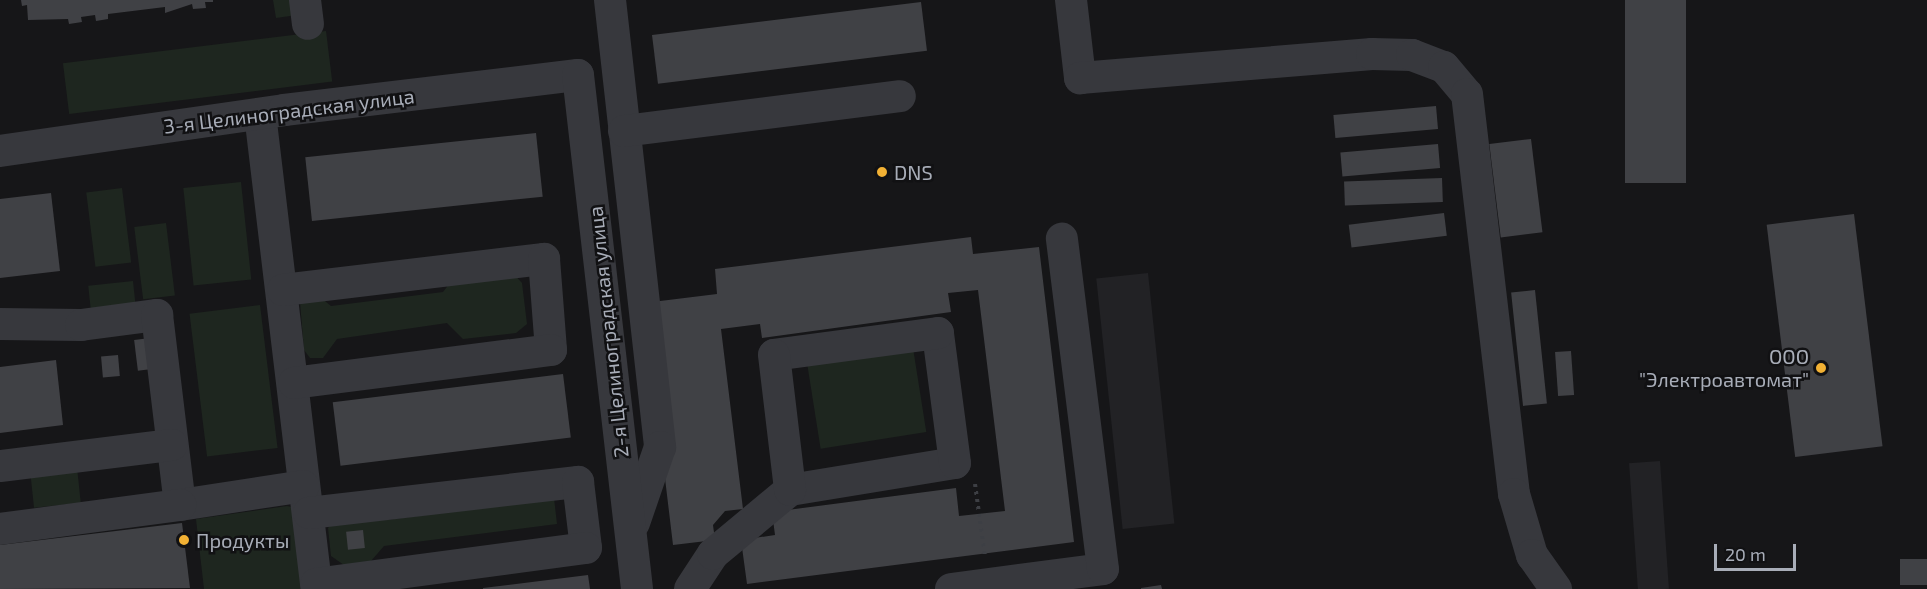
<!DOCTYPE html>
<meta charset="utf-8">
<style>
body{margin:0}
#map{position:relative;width:1927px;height:589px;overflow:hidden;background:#161618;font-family:"Exo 2",sans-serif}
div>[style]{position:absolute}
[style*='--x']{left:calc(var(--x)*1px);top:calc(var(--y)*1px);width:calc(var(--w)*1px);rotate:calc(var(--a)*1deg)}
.built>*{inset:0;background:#222225;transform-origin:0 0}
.green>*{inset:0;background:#1e261f;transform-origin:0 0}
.building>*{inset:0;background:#404145;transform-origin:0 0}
.path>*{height:4px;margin-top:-2px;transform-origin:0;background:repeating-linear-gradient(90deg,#3d3f44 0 3px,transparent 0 7.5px)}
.minor>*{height:32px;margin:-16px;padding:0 16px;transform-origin:16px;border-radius:16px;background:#37383d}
.dots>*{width:16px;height:16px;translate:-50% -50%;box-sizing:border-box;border:3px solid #111113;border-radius:50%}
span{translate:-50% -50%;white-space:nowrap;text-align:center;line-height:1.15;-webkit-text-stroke:5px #111113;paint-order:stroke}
.street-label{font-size:20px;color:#a8adb8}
.poi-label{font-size:20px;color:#a8adb8}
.left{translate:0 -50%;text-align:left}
.right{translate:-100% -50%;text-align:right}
.scale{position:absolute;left:1714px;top:544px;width:82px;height:27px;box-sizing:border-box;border:3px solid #a8adb8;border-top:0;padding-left:8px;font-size:18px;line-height:21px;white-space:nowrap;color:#a8adb8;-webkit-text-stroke:4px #111113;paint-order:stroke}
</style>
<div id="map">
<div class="built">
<div style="left:1148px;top:273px;width:252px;height:52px;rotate:84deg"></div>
<div style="left:1660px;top:461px;width:128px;height:31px;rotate:86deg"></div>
</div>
<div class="green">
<div style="clip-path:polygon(273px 0,302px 0,304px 14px,276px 18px)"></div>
<div style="left:326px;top:31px;width:51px;height:265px;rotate:83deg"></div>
<div style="left:241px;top:182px;width:98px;height:58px;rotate:84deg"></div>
<div style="left:122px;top:188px;width:75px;height:36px;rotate:83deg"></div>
<div style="left:166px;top:223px;width:73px;height:32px;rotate:83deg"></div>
<div style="clip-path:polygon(510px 270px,522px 283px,527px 324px,516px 333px,463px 339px,447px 323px,337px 339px,323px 358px,310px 358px,304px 350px,300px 302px,315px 293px,331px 306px,443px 292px,456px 275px)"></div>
<div style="left:133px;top:281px;width:28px;height:45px;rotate:84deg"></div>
<div style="left:260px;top:305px;width:144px;height:71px;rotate:83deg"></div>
<div style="left:913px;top:348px;width:85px;height:107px;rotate:81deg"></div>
<div style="left:77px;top:467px;width:36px;height:47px;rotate:84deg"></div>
<div style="clip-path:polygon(554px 498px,557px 524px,384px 546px,371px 561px,344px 565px,331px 556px,328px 528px,339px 515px,376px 511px,387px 520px)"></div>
<div style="clip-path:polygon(287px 506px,296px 508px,312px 589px,204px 589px,196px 519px)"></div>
</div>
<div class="building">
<div style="clip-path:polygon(21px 0,213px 0,213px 2px,205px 2px,206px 8px,193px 9px,192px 4px,165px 13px,165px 7px,108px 14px,108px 19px,96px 21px,95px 15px,81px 17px,82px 22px,69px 24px,68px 19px,28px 20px,27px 5px,22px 6px)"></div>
<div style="left:1625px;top:0;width:61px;height:183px"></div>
<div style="left:921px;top:2px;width:49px;height:271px;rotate:83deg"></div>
<div style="left:1436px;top:106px;width:23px;height:103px;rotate:85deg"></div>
<div style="left:536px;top:133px;width:64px;height:232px;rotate:84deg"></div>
<div style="left:1531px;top:139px;width:94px;height:42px;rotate:83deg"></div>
<div style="left:1438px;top:144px;width:24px;height:98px;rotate:85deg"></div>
<div style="left:1442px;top:178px;width:24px;height:98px;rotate:88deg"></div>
<div style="clip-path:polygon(51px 193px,60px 271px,0 278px,0 199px)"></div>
<div style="left:1444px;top:213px;width:23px;height:96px;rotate:83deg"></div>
<div style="left:1854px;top:214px;width:234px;height:88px;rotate:83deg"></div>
<div style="clip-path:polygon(971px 237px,973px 254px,1039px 247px,1074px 542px,747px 584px,741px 540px,775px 535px,772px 512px,956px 488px,959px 516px,1005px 511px,978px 290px,948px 293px,951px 312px,762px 338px,760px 324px,721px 329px,743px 509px,725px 511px,713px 525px,715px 540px,673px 545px,644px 303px,717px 294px,715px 269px)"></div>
<div style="left:1535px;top:290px;width:114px;height:24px;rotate:84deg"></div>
<div style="left:150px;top:338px;width:31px;height:16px;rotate:83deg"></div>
<div style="left:1571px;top:351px;width:44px;height:16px;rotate:86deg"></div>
<div style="left:118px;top:355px;width:21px;height:17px;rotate:85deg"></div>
<div style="clip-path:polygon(56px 360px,63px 425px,0 433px,0 367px)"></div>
<div style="left:563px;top:374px;width:64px;height:232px;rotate:83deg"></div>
<div style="clip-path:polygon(182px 523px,190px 588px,0 589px,0 545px)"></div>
<div style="left:363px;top:530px;width:18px;height:17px;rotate:84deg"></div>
<div style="left:1927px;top:559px;width:26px;height:27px;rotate:90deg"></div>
<div style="clip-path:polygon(588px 575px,590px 589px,483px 589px,483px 588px)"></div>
<div style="clip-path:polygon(1161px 585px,1162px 589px,1141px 589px,1141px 588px)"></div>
</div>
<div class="path">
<div style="--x:975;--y:484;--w:74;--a:82.2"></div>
</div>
<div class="minor">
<div style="--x:305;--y:0;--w:24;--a:83"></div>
<div style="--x:610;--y:0;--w:450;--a:83.6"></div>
<div style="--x:660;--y:447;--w:80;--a:108.9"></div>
<div style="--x:1071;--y:0;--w:79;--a:83.4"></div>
<div style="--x:1080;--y:78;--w:293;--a:-4.7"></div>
<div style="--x:1372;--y:54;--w:40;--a:1.4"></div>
<div style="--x:1412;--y:55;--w:34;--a:21"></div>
<div style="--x:1444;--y:67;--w:35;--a:50"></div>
<div style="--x:1467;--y:94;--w:403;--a:83.3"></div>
<div style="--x:1514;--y:494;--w:64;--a:73.6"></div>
<div style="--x:1532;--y:555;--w:42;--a:54.8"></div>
<div style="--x:260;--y:114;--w:478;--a:83.2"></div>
<div style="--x:624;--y:131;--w:278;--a:-7.2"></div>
<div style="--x:0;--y:151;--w:287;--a:-8.2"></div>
<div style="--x:284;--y:110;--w:296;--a:-6.8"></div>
<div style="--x:578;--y:75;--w:517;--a:83.45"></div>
<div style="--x:283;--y:290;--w:263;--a:-6.8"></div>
<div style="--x:544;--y:259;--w:91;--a:85.6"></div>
<div style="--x:551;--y:350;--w:259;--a:172.7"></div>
<div style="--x:0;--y:324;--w:81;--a:0.7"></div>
<div style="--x:81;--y:325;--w:77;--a:-7.5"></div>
<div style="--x:157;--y:315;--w:191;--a:83.1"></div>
<div style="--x:180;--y:505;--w:125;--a:-8.7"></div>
<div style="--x:0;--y:466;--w:173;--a:-7"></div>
<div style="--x:309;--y:513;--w:271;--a:-6.6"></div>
<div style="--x:578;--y:482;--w:66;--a:83.1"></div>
<div style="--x:586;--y:548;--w:272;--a:172.4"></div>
<div style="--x:0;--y:529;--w:182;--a:-7.6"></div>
<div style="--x:690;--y:589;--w:42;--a:-56.7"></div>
<div style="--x:713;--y:554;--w:100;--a:-39.7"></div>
<div style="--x:790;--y:490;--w:167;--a:-9.3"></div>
<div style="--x:955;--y:463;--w:131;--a:-97.5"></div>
<div style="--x:938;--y:333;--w:165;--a:172.4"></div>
<div style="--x:774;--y:355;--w:136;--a:83.2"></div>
<div style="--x:951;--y:589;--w:153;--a:-7.5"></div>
<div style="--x:1103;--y:569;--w:333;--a:-97.1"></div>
</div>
<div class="dots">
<div style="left:882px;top:172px;background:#f2b134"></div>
<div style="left:1821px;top:368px;background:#f2b134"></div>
<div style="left:184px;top:540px;background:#f2b134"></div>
</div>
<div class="street-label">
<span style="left:289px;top:111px;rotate:-7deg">3-я Целиноградская улица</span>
<span style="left:608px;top:332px;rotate:-96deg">2-я Целиноградская улица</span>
</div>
<div class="poi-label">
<span class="left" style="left:894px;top:172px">DNS</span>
<span class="right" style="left:1809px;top:368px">ООО<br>"Электроавтомат"</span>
<span class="left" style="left:196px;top:540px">Продукты</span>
</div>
<div class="scale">20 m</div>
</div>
